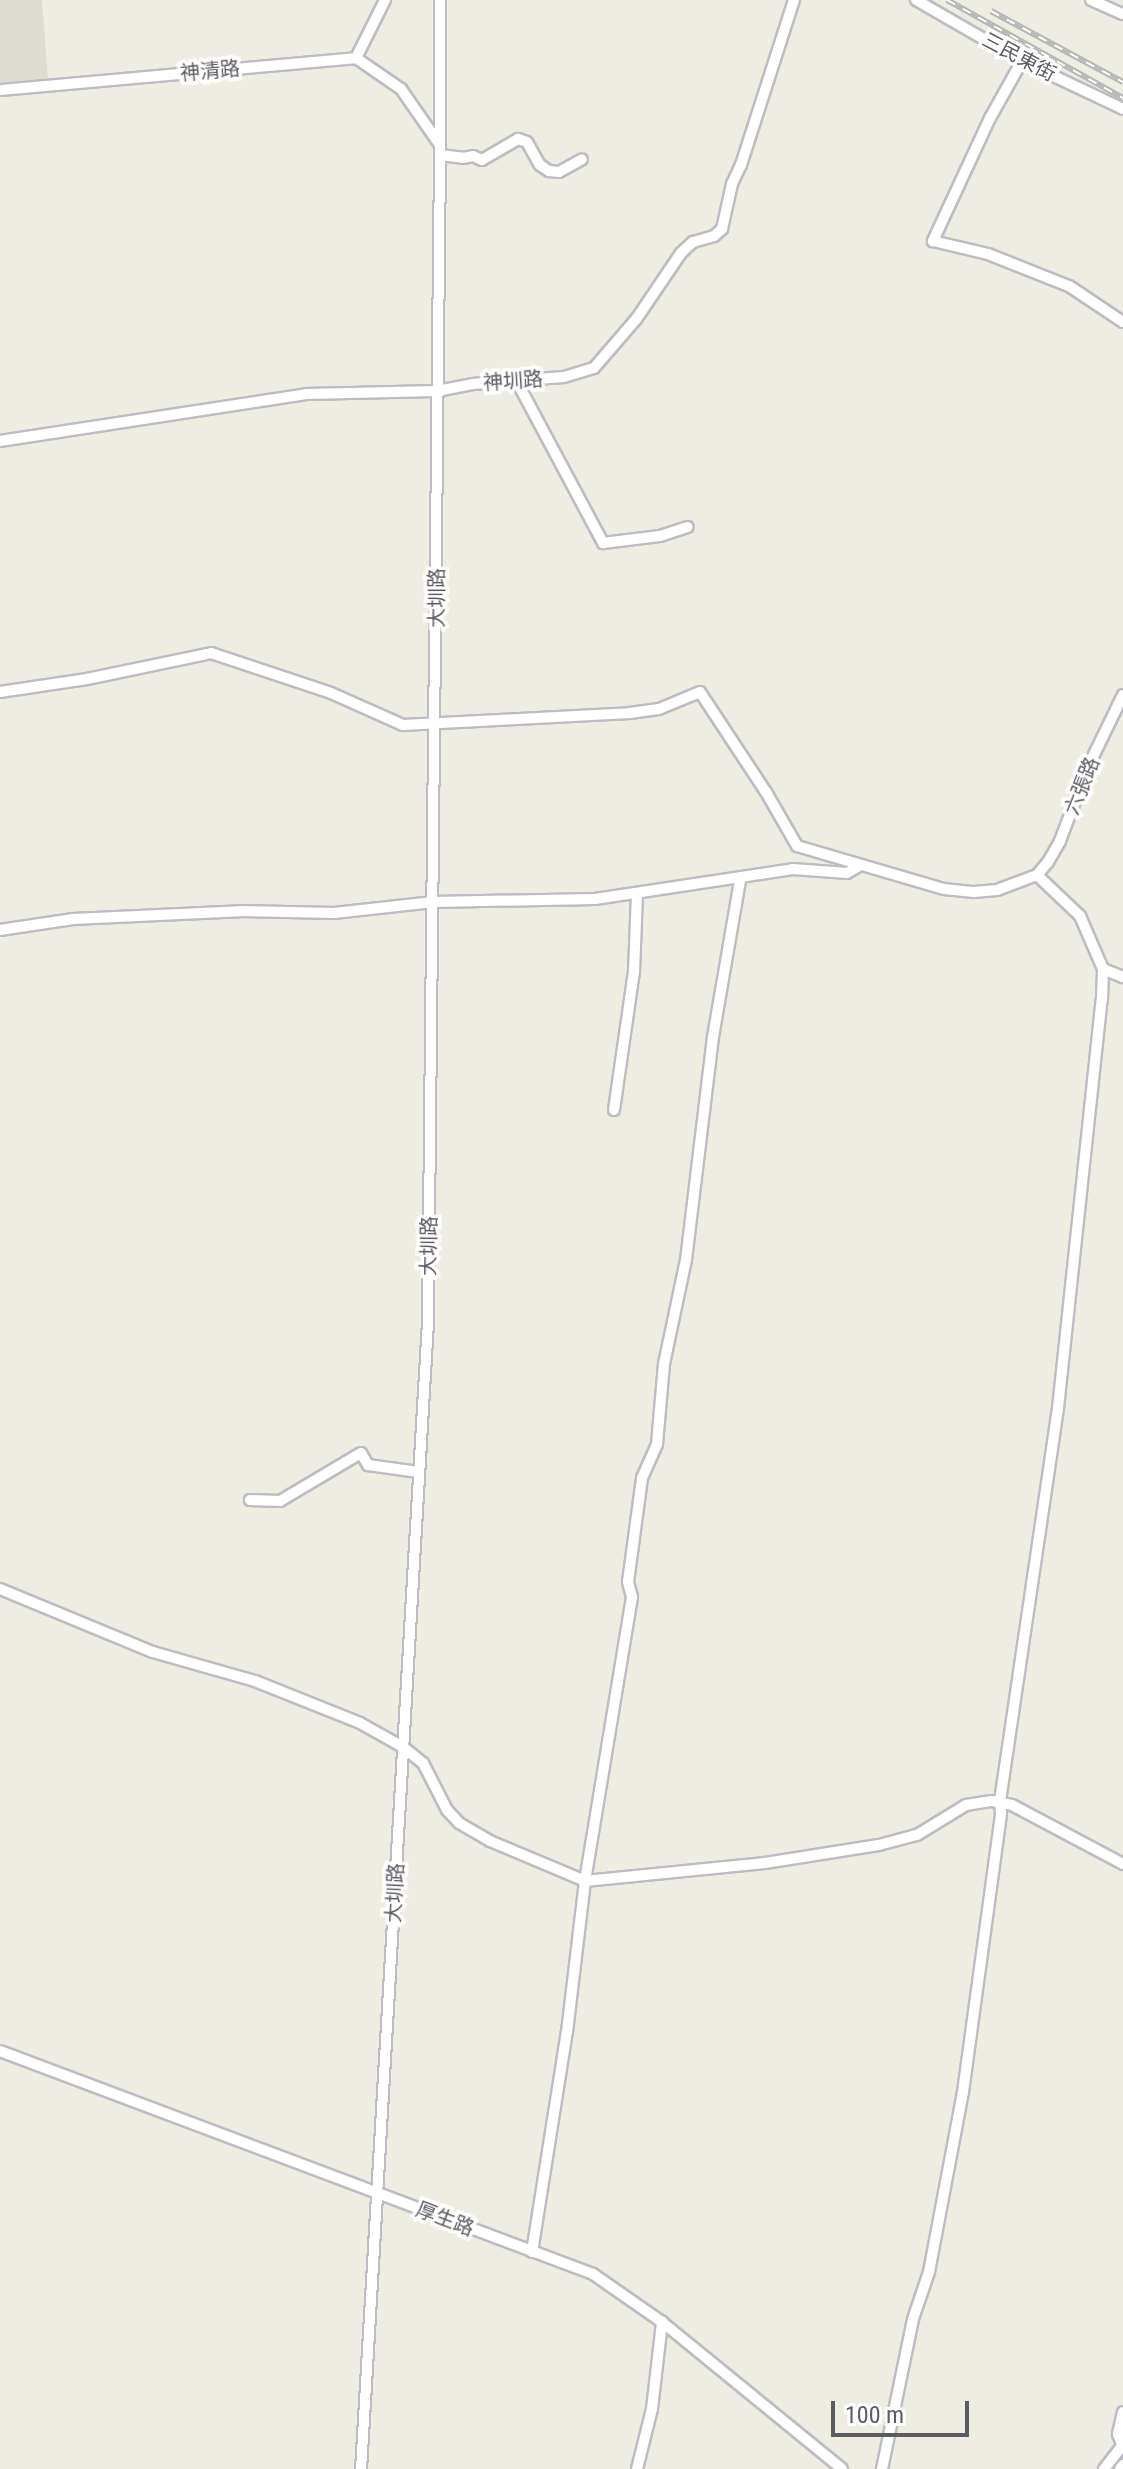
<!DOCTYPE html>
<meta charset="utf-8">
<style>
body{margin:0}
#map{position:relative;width:1123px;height:2469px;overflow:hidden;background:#edede1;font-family:"Roboto Condensed","Noto Sans TC",sans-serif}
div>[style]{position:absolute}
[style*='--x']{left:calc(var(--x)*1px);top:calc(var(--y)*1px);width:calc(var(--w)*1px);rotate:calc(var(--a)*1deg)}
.education>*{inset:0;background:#dddcd0}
.stream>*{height:3px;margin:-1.5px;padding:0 1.5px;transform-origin:1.5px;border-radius:1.5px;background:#9fc4ff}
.roads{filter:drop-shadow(2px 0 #bcbdc3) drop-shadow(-2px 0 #bcbdc3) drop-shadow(0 2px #bcbdc3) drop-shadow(0 -2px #bcbdc3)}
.minor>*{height:10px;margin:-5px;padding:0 5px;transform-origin:5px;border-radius:5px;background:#fff}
.rail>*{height:6px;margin-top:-3px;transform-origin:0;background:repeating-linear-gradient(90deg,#fff 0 9px,#b5b5b6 0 18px);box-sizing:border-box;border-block:2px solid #b5b5b6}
span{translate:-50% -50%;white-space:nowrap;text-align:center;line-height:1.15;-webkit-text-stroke:7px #fff;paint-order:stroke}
.street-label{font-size:20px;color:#5a5c63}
.scale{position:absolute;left:831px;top:2401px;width:138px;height:36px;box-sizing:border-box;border:4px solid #5a5c63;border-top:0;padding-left:10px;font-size:24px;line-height:28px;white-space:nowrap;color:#5a5c63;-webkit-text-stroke:6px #fff;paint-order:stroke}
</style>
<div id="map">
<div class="education">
<div style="clip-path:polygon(0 0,42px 0,48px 80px,0 83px)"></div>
</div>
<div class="stream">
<div style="--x:1111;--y:2469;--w:16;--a:-52"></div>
</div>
<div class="roads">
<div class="minor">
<div style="--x:440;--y:0;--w:143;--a:90"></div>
<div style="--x:916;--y:0;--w:122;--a:29.9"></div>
<div style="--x:1022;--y:61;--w:112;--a:25.4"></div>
<div style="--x:1091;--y:0;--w:35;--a:24"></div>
<div style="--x:356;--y:58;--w:55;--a:34.6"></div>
<div style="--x:401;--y:89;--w:68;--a:55.1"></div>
<div style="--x:440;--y:145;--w:10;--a:90"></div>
<div style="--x:440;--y:155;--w:1167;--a:90.59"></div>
<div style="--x:428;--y:1322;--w:1149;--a:93.34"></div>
<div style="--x:356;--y:58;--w:65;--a:-63.4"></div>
<div style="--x:1022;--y:61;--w:65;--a:119.3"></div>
<div style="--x:990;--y:118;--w:136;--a:114.9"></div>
<div style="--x:933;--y:241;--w:57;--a:13.3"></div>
<div style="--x:988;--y:254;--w:87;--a:21.6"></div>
<div style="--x:1069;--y:286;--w:65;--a:33.7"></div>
<div style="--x:0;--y:90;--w:357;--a:-5.1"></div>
<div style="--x:440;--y:155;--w:23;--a:7"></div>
<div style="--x:463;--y:158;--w:10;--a:-11"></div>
<div style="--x:473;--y:156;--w:10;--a:24"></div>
<div style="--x:482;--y:160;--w:42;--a:-30.3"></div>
<div style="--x:518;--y:139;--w:9;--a:18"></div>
<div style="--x:527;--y:142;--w:26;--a:61"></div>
<div style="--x:540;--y:165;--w:11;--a:34"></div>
<div style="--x:549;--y:171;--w:10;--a:6"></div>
<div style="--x:559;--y:172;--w:26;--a:-29"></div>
<div style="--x:516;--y:380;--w:185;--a:61.9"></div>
<div style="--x:603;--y:543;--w:57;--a:-7"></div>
<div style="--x:660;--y:536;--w:29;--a:-18"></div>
<div style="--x:0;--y:441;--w:310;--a:-8.7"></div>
<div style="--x:306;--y:394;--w:131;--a:-1.3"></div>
<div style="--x:437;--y:391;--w:36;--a:-11"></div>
<div style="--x:472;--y:384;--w:92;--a:-4.4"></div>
<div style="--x:564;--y:377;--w:31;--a:-17"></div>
<div style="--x:594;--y:368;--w:66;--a:-49.3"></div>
<div style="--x:637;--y:318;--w:78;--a:-55.9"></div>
<div style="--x:681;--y:253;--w:16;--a:-43"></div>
<div style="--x:693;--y:242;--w:22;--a:-16"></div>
<div style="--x:714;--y:236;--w:11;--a:-41"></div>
<div style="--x:722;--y:229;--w:46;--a:-77.5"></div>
<div style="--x:732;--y:184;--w:21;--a:-65"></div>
<div style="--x:741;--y:165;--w:173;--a:-72.2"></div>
<div style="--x:0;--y:692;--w:88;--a:-8.5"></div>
<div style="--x:87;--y:679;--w:127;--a:-11.8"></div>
<div style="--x:211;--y:653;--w:126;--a:18.4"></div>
<div style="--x:331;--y:693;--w:79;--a:24"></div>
<div style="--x:403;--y:725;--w:227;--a:-3"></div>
<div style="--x:630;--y:713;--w:29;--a:-8"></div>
<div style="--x:659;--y:709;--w:44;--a:-22.5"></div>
<div style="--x:700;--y:692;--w:120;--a:56.6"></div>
<div style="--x:766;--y:792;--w:62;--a:60.1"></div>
<div style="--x:797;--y:846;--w:153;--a:16.3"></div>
<div style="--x:944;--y:889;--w:30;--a:6"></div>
<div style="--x:974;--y:892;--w:23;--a:-5"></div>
<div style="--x:997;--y:890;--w:43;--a:-20.6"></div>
<div style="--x:1037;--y:875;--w:17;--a:-50"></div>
<div style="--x:1048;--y:862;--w:24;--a:-60"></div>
<div style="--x:1060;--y:841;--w:79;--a:-69.3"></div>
<div style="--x:1088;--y:767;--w:80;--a:-64.1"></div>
<div style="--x:0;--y:930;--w:74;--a:-8.6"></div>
<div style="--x:73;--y:919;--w:167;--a:-2.7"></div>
<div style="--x:240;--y:911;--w:94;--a:1.2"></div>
<div style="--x:334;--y:913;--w:100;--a:-6.3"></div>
<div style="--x:433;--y:902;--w:162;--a:-1.1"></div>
<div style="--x:595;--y:899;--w:200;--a:-8.6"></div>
<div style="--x:793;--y:869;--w:54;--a:4.2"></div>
<div style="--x:847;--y:873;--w:14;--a:-30"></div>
<div style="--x:1103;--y:969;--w:22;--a:22"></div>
<div style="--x:614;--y:1110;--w:139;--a:-81.8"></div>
<div style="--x:634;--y:972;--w:77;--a:-87.8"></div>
<div style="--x:250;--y:1500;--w:30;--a:2"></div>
<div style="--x:280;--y:1501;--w:94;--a:-30.7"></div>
<div style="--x:361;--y:1453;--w:14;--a:60"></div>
<div style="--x:368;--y:1465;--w:51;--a:7.8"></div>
<div style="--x:0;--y:1589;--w:165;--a:22.4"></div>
<div style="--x:153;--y:1652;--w:106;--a:15.9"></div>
<div style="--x:255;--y:1681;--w:113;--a:21.8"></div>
<div style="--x:360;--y:1723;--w:49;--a:29.2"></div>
<div style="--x:403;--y:1747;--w:26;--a:39"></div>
<div style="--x:423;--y:1763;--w:53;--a:62.9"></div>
<div style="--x:447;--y:1810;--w:18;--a:47"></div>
<div style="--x:459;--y:1823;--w:36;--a:30"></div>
<div style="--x:490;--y:1841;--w:103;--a:22.8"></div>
<div style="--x:585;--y:1881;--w:181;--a:-5.7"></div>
<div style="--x:765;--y:1863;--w:115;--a:-9"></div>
<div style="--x:879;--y:1845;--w:39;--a:-15"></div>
<div style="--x:917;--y:1835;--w:57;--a:-31.5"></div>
<div style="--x:966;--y:1805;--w:26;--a:-9"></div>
<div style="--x:992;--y:1801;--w:20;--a:11"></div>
<div style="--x:1012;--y:1805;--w:126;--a:28"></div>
<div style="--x:0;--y:2051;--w:634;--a:20.61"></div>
<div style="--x:593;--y:2274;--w:84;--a:34.8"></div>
<div style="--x:662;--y:2322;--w:232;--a:39.2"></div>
<div style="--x:532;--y:2252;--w:223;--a:-81"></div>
<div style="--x:567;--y:2032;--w:152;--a:-83.2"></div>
<div style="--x:585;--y:1881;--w:288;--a:-80.6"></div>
<div style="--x:632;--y:1597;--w:16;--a:-105"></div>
<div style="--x:628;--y:1582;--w:105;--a:-82.3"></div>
<div style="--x:642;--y:1478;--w:37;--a:-66"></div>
<div style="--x:657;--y:1444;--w:80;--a:-85"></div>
<div style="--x:664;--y:1364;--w:106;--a:-78.1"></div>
<div style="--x:686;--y:1260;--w:225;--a:-83.1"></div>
<div style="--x:713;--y:1037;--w:159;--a:-80.2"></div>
<div style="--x:1123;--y:2412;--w:23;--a:103"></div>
<div style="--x:1118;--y:2434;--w:14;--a:69"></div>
<div style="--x:637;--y:2469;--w:62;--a:-76"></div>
<div style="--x:652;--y:2409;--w:88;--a:-83.4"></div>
<div style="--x:882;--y:2469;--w:153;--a:-78.3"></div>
<div style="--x:913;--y:2319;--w:50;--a:-71.2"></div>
<div style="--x:929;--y:2272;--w:183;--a:-79.3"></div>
<div style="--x:963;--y:2092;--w:281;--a:-82.2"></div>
<div style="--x:1001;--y:1814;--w:13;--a:-94"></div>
<div style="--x:1000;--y:1801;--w:397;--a:-81.6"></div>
<div style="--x:1058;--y:1408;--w:411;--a:-83.9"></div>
<div style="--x:1102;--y:999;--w:30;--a:-88"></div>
<div style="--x:1103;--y:969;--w:58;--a:-113.5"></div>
<div style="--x:1080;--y:916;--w:59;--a:-136.4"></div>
<div style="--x:1104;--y:2469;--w:31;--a:-52"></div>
<div style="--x:1120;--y:2469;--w:5;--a:-53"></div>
</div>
</div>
<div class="rail">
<div style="--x:947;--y:0;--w:201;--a:29.1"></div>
<div style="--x:991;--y:11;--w:150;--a:28.3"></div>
</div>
<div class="street-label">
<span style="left:1019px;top:57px;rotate:28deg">三民東街</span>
<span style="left:210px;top:71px;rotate:-5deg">神清路</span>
<span style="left:513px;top:381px;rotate:-4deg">神圳路</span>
<span style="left:437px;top:598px;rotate:-90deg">大圳路</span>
<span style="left:1082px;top:786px;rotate:-68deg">六張路</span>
<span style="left:429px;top:1246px;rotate:-89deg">大圳路</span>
<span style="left:395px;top:1893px;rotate:-87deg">大圳路</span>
<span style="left:445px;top:2219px;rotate:21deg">厚生路</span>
</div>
<div class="scale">100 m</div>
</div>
